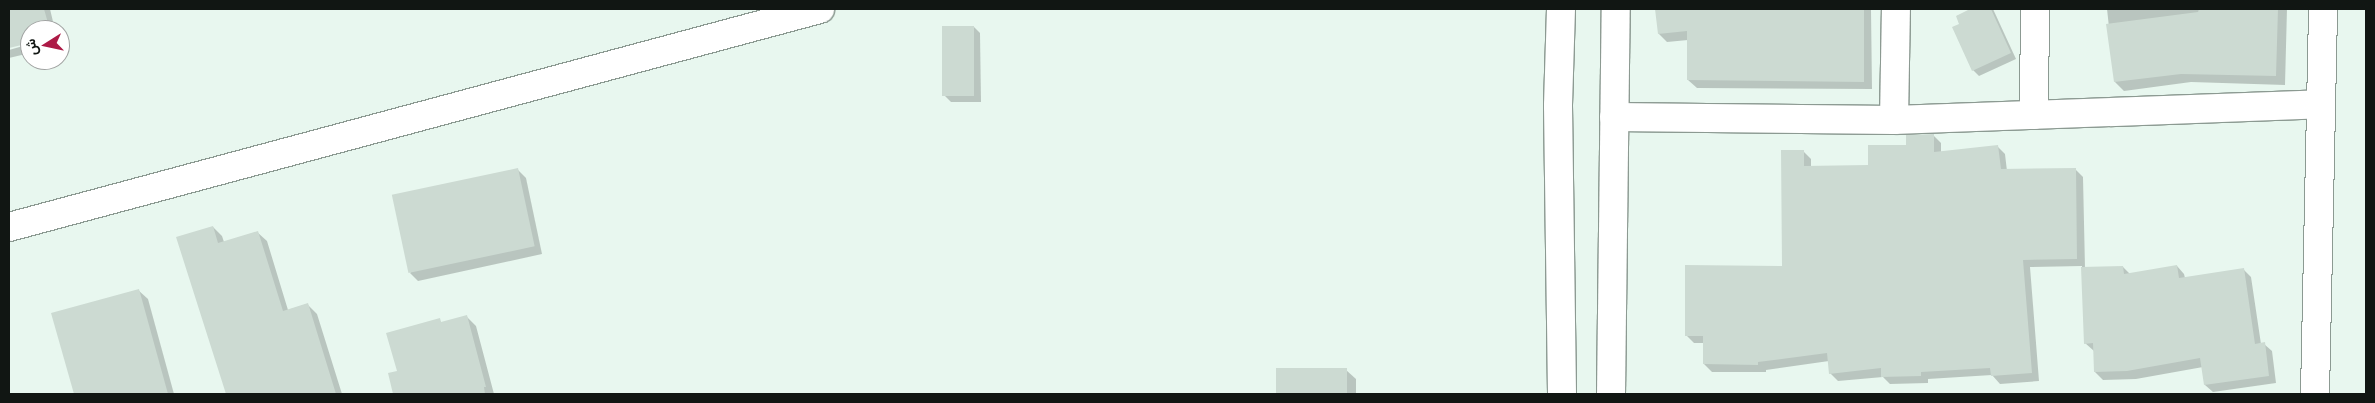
<!DOCTYPE html>
<meta charset="utf-8">
<style>
body{margin:0}
#map{position:relative;width:2375px;height:403px;overflow:hidden;background:#e8f7ef;font-family:"Asap Condensed",Vazirmatn,sans-serif}
div>[style]{position:absolute}
[style*='--x']{left:calc(var(--x)*1px);top:calc(var(--y)*1px);width:calc(var(--w)*1px);rotate:calc(var(--a)*1deg)}
.shadow>*{inset:0;background:#0003}
.building>*{inset:0;background:#ccdad2;transform-origin:0 0}
.roads{filter:drop-shadow(1px 0 #8c9a92) drop-shadow(-1px 0 #8c9a92) drop-shadow(0 1px #8c9a92) drop-shadow(0 -1px #8c9a92)}
.minor>*{height:28px;margin:-14px;padding:0 14px;transform-origin:14px;border-radius:14px;background:#fff}
span{translate:-50% -50%;white-space:nowrap;text-align:center;line-height:1.15;-webkit-text-stroke:4px #fff;paint-order:stroke}
.frame{position:absolute;inset:0;border:10px solid #111613;pointer-events:none}
.north{position:absolute;left:20px;top:20px;width:50px;height:50px;box-sizing:border-box;background:#fff;border:1px solid #a0a2a1;border-radius:50%;rotate:260deg;font-size:14px;font-weight:700;line-height:20px;text-align:center;color:#111613}
.north::after{content:'';display:block;margin:auto;width:18px;height:22px;background:#ad1a46;clip-path:polygon(50% 0,100% 100%,50% 72%,0 100%)}
</style>
<div id="map">
<div class="shadow">
<div style="clip-path:polygon(9px 9px,50px 9px,55px 30px,30px 30px,30px 41px,9px 47px)"></div>
<div style="clip-path:polygon(1656px 9px,1871px 9px,1872px 89px,1697px 88px,1688px 80px,1688px 40px,1667px 42px,1659px 34px)"></div>
<div style="clip-path:polygon(1973px 9px,1993px 9px,2016px 59px,1979px 76px,1973px 70px,1957px 16px)"></div>
<div style="clip-path:polygon(2107px 9px,2287px 9px,2285px 85px,2191px 82px,2124px 91px,2115px 82px)"></div>
<div style="clip-path:polygon(974px 27px,980px 33px,981px 102px,951px 102px,945px 96px)"></div>
<div style="clip-path:polygon(30px 44px,30px 53px,9px 58px,9px 50px)"></div>
<div style="clip-path:polygon(1933px 135px,1941px 143px,1941px 152px,1997px 146px,2005px 154px,2007px 171px,2075px 169px,2083px 177px,2085px 268px,2123px 267px,2130px 274px,2177px 266px,2184px 274px,2185px 278px,2244px 270px,2251px 277px,2261px 344px,2264px 344px,2272px 351px,2276px 383px,2213px 392px,2205px 385px,2203px 367px,2136px 379px,2103px 380px,2095px 372px,2094px 351px,2085px 343px,2082px 266px,2030px 267px,2039px 381px,2000px 384px,1992px 375px,1928px 379px,1928px 383px,1890px 384px,1883px 377px,1838px 381px,1830px 373px,1829px 361px,1766px 370px,1766px 372px,1712px 372px,1704px 364px,1704px 343px,1694px 343px,1686px 335px,1783px 267px,1803px 151px,1811px 159px,1811px 167px,1869px 167px,1907px 146px)"></div>
<div style="clip-path:polygon(518px 170px,526px 178px,542px 254px,418px 281px,410px 273px)"></div>
<div style="clip-path:polygon(213px 227px,222px 236px,224px 242px,257px 232px,267px 241px,288px 310px,307px 304px,317px 314px,342px 394px,227px 394px,178px 238px)"></div>
<div style="clip-path:polygon(138px 290px,148px 299px,174px 394px,75px 394px,52px 314px)"></div>
<div style="clip-path:polygon(466px 316px,476px 326px,494px 394px,395px 394px,389px 374px,398px 372px,439px 320px,442px 323px)"></div>
<div style="clip-path:polygon(1346px 370px,1356px 379px,1356px 394px,1280px 394px,1278px 387px)"></div>
</div>
<div class="building">
<div style="clip-path:polygon(9px 9px,44px 9px,50px 30px,30px 30px,30px 43px,9px 48px)"></div>
<div style="clip-path:polygon(1655px 9px,1864px 9px,1864px 82px,1687px 80px,1687px 31px,1658px 34px)"></div>
<div style="clip-path:polygon(1970px 9px,1991px 9px,2011px 53px,1972px 71px,1952px 27px,1959px 24px,1956px 16px)"></div>
<div style="clip-path:polygon(2199px 9px,2278px 9px,2276px 76px,2181px 74px,2114px 82px,2106px 24px,2198px 12px)"></div>
<div style="left:942px;top:26px;width:32px;height:70px"></div>
<div style="clip-path:polygon(1934px 134px,1934px 152px,1998px 145px,2001px 169px,2076px 168px,2077px 259px,2023px 260px,2032px 373px,1991px 376px,1990px 368px,1921px 372px,1921px 376px,1881px 377px,1881px 368px,1829px 374px,1827px 353px,1758px 362px,1758px 365px,1703px 364px,1703px 336px,1685px 336px,1685px 265px,1782px 266px,1781px 150px,1804px 150px,1804px 166px,1868px 165px,1868px 145px,1906px 145px,1906px 135px)"></div>
<div style="left:518px;top:168px;width:80px;height:129px;rotate:78deg"></div>
<div style="clip-path:polygon(213px 226px,218px 243px,258px 231px,283px 311px,308px 303px,336px 394px,226px 394px,176px 237px)"></div>
<div style="clip-path:polygon(2177px 265px,2179px 278px,2244px 268px,2255px 344px,2265px 342px,2269px 376px,2204px 385px,2200px 358px,2127px 371px,2094px 372px,2093px 343px,2084px 344px,2081px 267px,2123px 266px,2124px 274px)"></div>
<div style="clip-path:polygon(139px 289px,168px 394px,74px 394px,51px 313px)"></div>
<div style="clip-path:polygon(467px 315px,486px 387px,484px 387px,485px 394px,393px 394px,388px 373px,397px 371px,386px 333px,440px 318px,441px 322px)"></div>
<div style="left:1347px;top:368px;width:26px;height:71px;rotate:90deg"></div>
</div>
<div class="roads">
<div class="minor">
<div style="--x:1561;--y:9;--w:97;--a:91.8"></div>
<div style="--x:1558;--y:106;--w:288;--a:89.2"></div>
<div style="--x:2034;--y:115;--w:106;--a:-89.5"></div>
<div style="--x:1614;--y:117;--w:280;--a:0.6"></div>
<div style="--x:1894;--y:120;--w:427;--a:-2.1"></div>
<div style="--x:1894;--y:120;--w:111;--a:-89"></div>
<div style="--x:9;--y:227;--w:840;--a:-15.05"></div>
<div style="--x:1611;--y:394;--w:385;--a:-89.3"></div>
<div style="--x:2315;--y:394;--w:385;--a:-88.8"></div>
</div>
</div>
<div class="frame"></div>
<div class="north">ش</div>
</div>
